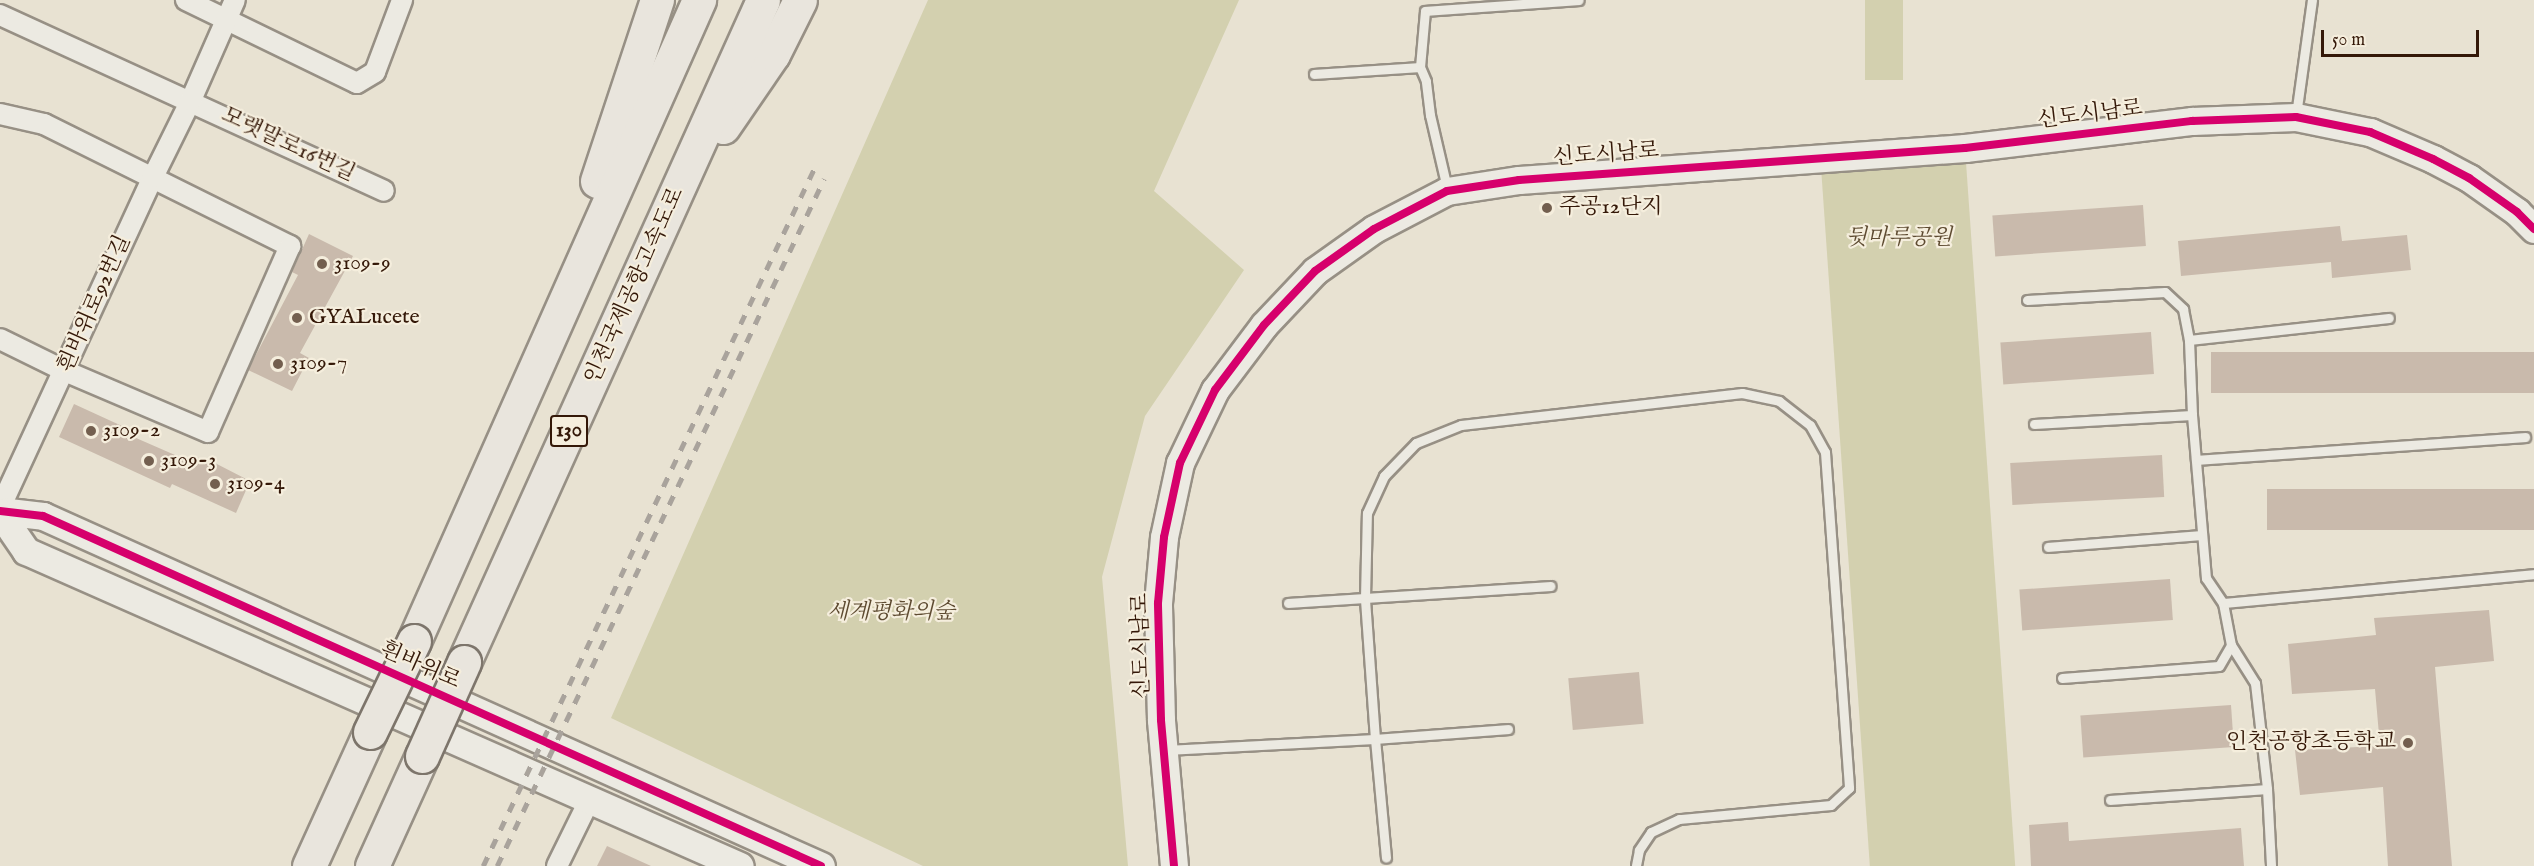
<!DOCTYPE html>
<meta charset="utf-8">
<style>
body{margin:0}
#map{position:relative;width:2534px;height:866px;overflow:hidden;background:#e8e2d2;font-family:"IM FELL English","Noto Serif KR",serif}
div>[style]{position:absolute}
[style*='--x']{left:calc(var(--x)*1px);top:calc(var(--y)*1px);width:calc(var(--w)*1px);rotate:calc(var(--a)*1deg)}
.green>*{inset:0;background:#d3d0af;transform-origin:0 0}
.building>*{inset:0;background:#c9baac;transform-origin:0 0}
.roads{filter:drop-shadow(2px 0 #979085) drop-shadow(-2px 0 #979085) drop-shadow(0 2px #979085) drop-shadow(0 -2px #979085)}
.lane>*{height:9px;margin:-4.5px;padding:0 4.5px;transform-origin:4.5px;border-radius:4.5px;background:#eceae2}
.street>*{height:20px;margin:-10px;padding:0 10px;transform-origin:10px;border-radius:10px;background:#eceae2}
.secondary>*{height:27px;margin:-13.5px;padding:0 13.5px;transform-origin:13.5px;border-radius:13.5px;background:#eceae2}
.highway>*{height:33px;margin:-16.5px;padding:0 16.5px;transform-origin:16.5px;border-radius:16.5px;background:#e9e5dd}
.rail>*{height:4.5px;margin-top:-2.25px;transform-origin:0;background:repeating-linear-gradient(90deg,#a9a39c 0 10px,transparent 0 20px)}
.bridges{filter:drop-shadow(2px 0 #7d756b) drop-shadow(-2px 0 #7d756b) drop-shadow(0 2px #7d756b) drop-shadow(0 -2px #7d756b)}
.highway-bridge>*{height:33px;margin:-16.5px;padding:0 16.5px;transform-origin:16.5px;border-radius:16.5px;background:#e9e5dd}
.cycleway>*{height:8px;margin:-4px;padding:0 4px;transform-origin:4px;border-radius:4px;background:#d6006c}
.dots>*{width:16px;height:16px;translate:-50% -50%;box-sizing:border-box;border:3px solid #f5eedd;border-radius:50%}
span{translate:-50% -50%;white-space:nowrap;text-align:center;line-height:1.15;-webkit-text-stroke:4.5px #f5eedd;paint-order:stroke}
.shield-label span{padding:2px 4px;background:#f5eedd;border:2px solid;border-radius:4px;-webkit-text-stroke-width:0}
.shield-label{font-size:21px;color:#341808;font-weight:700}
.street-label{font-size:22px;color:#341808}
.poi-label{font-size:22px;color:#341808}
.left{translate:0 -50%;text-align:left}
.right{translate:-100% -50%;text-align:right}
.park-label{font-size:22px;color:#5e4b31;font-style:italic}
.scale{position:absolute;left:2321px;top:30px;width:158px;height:27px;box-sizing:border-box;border:3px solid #341808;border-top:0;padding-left:8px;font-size:18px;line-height:21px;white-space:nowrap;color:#341808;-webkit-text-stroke:4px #f5eedd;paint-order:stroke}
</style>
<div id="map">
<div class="green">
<div style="clip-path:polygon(928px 0,1239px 0,1154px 191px,1244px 270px,1145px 416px,1102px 577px,1128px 866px,923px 866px,611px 718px)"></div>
<div style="left:1865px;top:0;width:38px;height:80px"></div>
<div style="left:1965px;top:148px;width:720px;height:145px;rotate:86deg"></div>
</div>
<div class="building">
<div style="left:2143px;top:205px;width:41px;height:151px;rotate:86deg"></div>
<div style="clip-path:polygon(2340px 226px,2342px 241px,2407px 235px,2411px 270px,2332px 278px,2331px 262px,2181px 276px,2178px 241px)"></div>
<div style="clip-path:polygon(309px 234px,353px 256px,300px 353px,309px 358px,292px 391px,248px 370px,298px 275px,292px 272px)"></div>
<div style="left:2151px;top:332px;width:42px;height:151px;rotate:86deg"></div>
<div style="left:2534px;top:352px;width:41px;height:323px;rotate:90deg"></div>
<div style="clip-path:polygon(74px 404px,122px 426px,120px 431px,191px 462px,194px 456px,210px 463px,211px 461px,250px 481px,236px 513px,172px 484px,170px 488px,59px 437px)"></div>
<div style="left:2162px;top:455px;width:42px;height:152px;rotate:87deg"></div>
<div style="left:2534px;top:489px;width:41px;height:267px;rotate:90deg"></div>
<div style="left:2170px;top:579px;width:41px;height:151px;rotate:86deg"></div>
<div style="clip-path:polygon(2489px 610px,2494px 661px,2435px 667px,2452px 866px,2388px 866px,2383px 787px,2300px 795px,2295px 750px,2380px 746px,2375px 689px,2292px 694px,2288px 644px,2376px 635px,2374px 618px)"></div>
<div style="left:1639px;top:672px;width:52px;height:71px;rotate:85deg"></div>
<div style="left:2231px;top:705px;width:42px;height:151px;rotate:86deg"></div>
<div style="clip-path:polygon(2068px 822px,2069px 841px,2241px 828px,2244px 866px,2031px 866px,2029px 825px)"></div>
<div style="clip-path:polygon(607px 846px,651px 866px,597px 866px)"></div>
</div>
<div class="roads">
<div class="lane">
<div style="--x:1314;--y:74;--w:106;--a:-3.8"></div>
<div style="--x:2296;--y:115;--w:116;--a:-82.1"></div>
<div style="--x:1447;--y:188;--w:75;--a:-103.1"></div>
<div style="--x:1430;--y:115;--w:34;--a:-97"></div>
<div style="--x:1426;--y:81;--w:15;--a:-113"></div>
<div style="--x:1420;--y:67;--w:56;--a:-84.9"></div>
<div style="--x:1425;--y:11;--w:154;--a:-4.1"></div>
<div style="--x:2027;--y:300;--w:138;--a:-3.3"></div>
<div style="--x:2165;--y:292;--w:25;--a:43"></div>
<div style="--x:2183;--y:309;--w:32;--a:79"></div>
<div style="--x:2189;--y:340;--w:75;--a:87.7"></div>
<div style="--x:2192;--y:415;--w:164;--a:85.1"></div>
<div style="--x:2206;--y:578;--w:30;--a:56"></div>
<div style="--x:2223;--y:603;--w:43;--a:79.2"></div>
<div style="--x:2231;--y:645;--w:45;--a:57.7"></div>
<div style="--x:2255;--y:683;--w:107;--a:83.5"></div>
<div style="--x:2267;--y:789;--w:77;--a:87"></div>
<div style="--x:2189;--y:340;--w:201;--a:-6.3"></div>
<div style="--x:2034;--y:424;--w:158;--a:-3.3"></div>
<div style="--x:2196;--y:460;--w:330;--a:-4"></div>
<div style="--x:2048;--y:547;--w:153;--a:-4.5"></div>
<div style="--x:1288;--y:603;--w:263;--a:-3.7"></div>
<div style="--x:2223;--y:603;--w:312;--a:-5.3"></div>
<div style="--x:2062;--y:678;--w:157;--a:-4.4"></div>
<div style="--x:2219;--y:666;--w:24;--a:-60"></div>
<div style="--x:1508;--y:729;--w:133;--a:175.7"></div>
<div style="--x:1375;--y:739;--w:141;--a:-94.1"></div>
<div style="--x:1365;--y:598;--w:85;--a:-88.7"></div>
<div style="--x:1367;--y:513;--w:41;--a:-65.3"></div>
<div style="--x:1384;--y:476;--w:46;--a:-45.9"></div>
<div style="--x:1416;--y:443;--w:48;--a:-21.8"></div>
<div style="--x:1461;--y:425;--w:283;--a:-6.5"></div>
<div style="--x:1742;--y:393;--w:38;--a:12"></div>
<div style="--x:1779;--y:401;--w:39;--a:38"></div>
<div style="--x:1810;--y:425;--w:31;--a:61"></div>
<div style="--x:1825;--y:452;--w:337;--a:85.9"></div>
<div style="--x:1849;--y:788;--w:25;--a:137"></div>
<div style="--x:1831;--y:805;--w:153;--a:174.7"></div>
<div style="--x:1679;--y:819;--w:31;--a:155"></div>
<div style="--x:1651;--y:832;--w:22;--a:124"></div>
<div style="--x:1639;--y:850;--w:16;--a:101"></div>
<div style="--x:1166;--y:750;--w:209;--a:-3"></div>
<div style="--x:1375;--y:739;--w:119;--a:84.7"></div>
<div style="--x:2110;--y:800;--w:157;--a:-4"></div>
</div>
<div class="street">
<div style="--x:186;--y:0;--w:190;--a:25.9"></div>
<div style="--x:357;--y:83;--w:21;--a:-31"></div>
<div style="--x:375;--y:72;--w:77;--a:-69.4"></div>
<div style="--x:0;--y:15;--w:422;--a:24.6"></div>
<div style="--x:0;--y:114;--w:45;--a:12.8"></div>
<div style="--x:44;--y:124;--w:275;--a:26.4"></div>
<div style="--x:290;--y:246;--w:203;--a:113.8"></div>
<div style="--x:208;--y:432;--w:155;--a:-156.9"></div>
<div style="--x:65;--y:371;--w:72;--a:-153.8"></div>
<div style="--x:0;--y:508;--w:365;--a:-65.2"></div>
<div style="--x:153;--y:177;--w:86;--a:-63.7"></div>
<div style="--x:191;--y:100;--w:109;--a:-66.3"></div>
<div style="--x:557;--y:866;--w:75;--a:-63.8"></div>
</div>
<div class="secondary">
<div style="--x:0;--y:511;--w:43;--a:6.6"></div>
<div style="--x:43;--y:516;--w:853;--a:24.22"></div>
<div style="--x:0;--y:513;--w:46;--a:55.6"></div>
<div style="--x:26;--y:551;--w:780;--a:23.81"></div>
<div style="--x:1174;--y:866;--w:147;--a:-95.1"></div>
<div style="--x:1161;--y:720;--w:117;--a:-91.5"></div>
<div style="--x:1158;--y:603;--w:66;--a:-84.8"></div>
<div style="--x:1164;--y:537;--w:76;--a:-77.8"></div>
<div style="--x:1180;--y:463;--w:81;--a:-64.4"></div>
<div style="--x:1215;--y:390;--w:81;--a:-53"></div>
<div style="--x:1264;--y:325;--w:74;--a:-46.6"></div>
<div style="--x:1315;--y:271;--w:72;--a:-35.4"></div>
<div style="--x:1374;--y:229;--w:82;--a:-27.5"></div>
<div style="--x:1447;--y:191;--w:73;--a:-8.7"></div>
<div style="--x:1519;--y:180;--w:447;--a:-4.1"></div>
<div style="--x:1965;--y:148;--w:229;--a:-6.8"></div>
<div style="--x:2192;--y:121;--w:104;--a:-2.2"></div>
<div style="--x:2296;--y:117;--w:76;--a:11.5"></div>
<div style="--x:2370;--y:132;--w:69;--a:23.2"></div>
<div style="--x:2433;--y:159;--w:41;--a:27.8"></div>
<div style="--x:2469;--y:178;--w:59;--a:35.3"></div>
<div style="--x:2517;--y:212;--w:24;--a:45"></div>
</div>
<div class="highway">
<div style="--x:723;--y:127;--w:88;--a:-55.6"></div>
<div style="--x:773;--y:54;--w:60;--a:-63.4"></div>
<div style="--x:597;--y:181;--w:191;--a:-71.7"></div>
<div style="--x:414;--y:641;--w:702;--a:-66.03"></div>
<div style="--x:464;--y:662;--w:726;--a:-65.69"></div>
<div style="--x:309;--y:866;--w:147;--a:-65.5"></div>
<div style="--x:372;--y:866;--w:121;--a:-65.6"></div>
</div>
</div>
<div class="rail">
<div style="--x:483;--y:866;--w:772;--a:-64.6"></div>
<div style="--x:497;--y:866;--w:761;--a:-64.55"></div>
</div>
<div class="bridges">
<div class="highway-bridge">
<div style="--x:370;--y:732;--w:101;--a:-64.2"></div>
<div style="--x:422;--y:756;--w:103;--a:-65.9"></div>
</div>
</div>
<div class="cycleway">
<div style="--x:0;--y:511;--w:43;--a:6.6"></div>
<div style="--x:43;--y:516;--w:853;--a:24.22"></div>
<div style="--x:1174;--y:866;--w:147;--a:-95.1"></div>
<div style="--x:1161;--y:720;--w:117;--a:-91.5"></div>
<div style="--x:1158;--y:603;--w:66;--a:-84.8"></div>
<div style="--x:1164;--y:537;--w:76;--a:-77.8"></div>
<div style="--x:1180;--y:463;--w:81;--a:-64.4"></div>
<div style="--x:1215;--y:390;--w:81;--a:-53"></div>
<div style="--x:1264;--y:325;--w:74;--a:-46.6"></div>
<div style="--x:1315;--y:271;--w:72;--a:-35.4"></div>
<div style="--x:1374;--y:229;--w:82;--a:-27.5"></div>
<div style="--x:1447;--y:191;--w:73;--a:-8.7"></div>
<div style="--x:1519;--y:180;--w:447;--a:-4.1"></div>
<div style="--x:1965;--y:148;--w:229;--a:-6.8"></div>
<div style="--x:2192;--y:121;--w:104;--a:-2.2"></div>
<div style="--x:2296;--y:117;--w:76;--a:11.5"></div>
<div style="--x:2370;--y:132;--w:69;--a:23.2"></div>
<div style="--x:2433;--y:159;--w:41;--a:27.8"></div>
<div style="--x:2469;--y:178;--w:59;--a:35.3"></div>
<div style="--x:2517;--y:212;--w:24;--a:45"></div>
</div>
<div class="dots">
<div style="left:1547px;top:208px;background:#735f4f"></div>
<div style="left:322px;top:264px;background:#735f4f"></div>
<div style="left:297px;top:318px;background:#735f4f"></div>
<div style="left:278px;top:364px;background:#735f4f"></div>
<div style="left:91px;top:431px;background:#735f4f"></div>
<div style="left:149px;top:461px;background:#735f4f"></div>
<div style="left:215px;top:484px;background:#735f4f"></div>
<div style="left:2408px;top:743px;background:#735f4f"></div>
</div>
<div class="shield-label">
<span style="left:569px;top:431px">130</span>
</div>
<div class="street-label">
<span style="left:2090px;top:115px;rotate:-7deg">신도시남로</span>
<span style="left:288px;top:145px;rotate:25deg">모랫말로16번길</span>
<span style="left:1606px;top:155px;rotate:-4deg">신도시남로</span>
<span style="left:635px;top:286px;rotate:-66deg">인천국제공항고속도로</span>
<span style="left:95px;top:304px;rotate:-66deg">흰바위로92번길</span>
<span style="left:1142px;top:646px;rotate:-91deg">신도시남로</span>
<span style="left:420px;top:666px;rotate:24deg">흰바위로</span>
</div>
<div class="poi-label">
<span class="left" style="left:1559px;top:208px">주공12단지</span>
<span class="left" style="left:334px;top:264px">3109-9</span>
<span class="left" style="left:309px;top:318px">GYALucete</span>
<span class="left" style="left:290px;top:364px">3109-7</span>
<span class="left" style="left:103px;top:431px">3109-2</span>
<span class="left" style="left:161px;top:461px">3109-3</span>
<span class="left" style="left:227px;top:484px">3109-4</span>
<span class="right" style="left:2396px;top:743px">인천공항초등학교</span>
</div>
<div class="park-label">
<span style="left:1899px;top:239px">뒷마루공원</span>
<span style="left:891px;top:613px">세계평화의숲</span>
</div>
<div class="scale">50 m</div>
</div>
